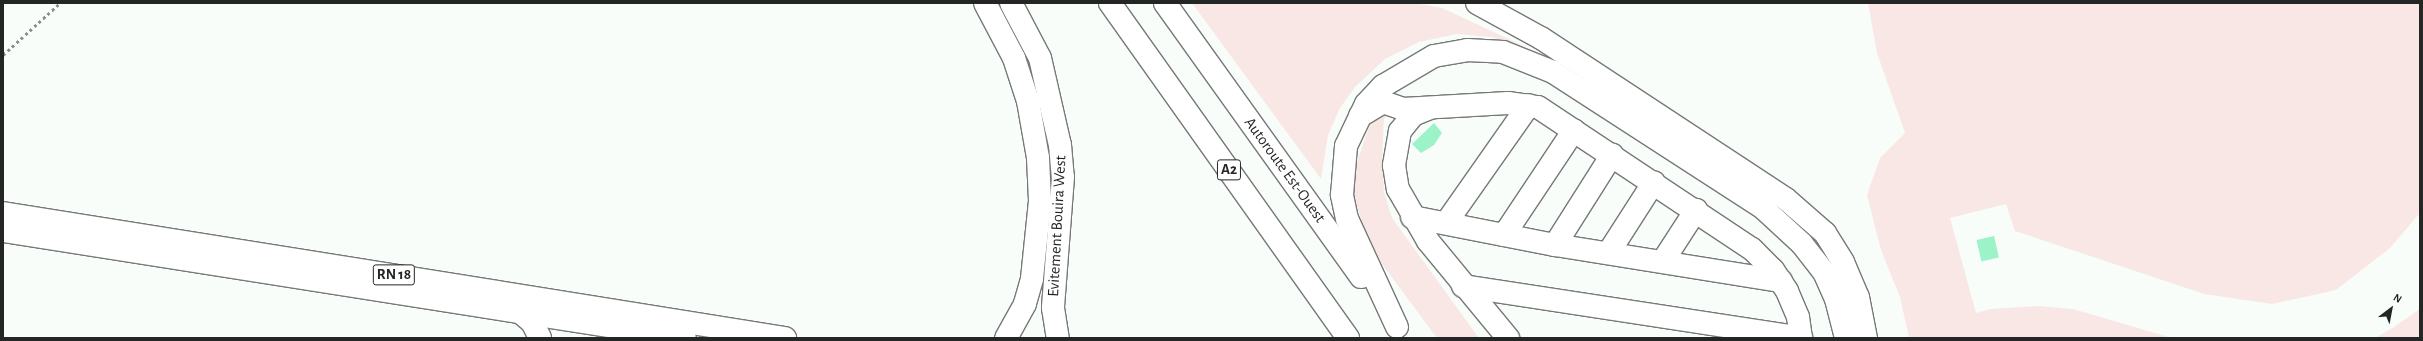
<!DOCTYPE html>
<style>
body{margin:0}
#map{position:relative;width:2423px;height:341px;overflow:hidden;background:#f8fdfa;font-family:"Alegreya Sans",sans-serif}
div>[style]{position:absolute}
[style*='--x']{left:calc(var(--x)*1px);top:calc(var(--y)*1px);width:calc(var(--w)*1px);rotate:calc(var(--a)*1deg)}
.green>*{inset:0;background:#f9e7e5}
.building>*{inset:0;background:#9cf3c8;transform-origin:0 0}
.path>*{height:2.5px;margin-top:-1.25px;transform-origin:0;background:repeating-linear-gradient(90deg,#8c8f8d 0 3px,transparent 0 6px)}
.roads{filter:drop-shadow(1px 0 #757977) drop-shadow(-1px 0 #757977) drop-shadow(0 1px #757977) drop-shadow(0 -1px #757977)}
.minor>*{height:22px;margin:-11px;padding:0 11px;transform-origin:11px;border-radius:11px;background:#fff}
.major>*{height:22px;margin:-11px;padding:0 11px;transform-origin:11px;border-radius:11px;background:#fff}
.highway>*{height:22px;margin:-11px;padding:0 11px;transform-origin:11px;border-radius:11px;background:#fff}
span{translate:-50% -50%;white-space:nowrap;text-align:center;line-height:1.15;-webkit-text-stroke:3px #fff;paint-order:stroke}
.shield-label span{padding:1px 3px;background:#fff;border:1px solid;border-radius:3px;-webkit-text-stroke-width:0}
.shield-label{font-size:15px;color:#242625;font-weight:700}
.street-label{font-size:16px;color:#242625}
.frame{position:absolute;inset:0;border:4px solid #242625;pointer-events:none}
.north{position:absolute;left:2371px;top:289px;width:40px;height:40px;-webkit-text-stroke:3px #fff;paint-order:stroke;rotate:32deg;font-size:11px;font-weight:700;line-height:16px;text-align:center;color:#242625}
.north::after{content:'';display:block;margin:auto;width:14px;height:18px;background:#242625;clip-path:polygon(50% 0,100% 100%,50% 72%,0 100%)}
</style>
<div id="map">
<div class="green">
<div style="clip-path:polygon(1192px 3px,1414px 3px,1442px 8px,1526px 47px,1491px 37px,1456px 34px,1419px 42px,1385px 59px,1355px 87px,1340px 108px,1328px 135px,1321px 179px)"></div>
<div style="clip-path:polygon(1868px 3px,2420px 3px,2420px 213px,2390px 248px,2336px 290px,2272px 304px,2204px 294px,2015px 231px,2006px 204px,1950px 218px,1976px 313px,1990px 309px,2039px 306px,2073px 309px,2172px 338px,1909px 338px,1900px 297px,1881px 250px,1867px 195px,1880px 158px,1905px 133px,1877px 53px)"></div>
<div style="clip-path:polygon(1382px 111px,1390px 112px,1384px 119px,1382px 159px,1384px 192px,1392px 218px,1479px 338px,1437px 338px,1382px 264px,1363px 226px,1354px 196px,1354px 171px,1371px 121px)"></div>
<div style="clip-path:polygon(2420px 309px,2420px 338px,2375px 338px,2394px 327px)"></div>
</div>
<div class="building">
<div style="clip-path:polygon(1434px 123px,1442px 133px,1434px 145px,1421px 153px,1412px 144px)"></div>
<div style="left:1994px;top:236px;width:22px;height:18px;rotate:77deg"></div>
</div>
<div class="path">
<div style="--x:3;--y:55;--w:77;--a:-42.4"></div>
</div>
<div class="roads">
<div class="minor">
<div style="--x:1430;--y:108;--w:18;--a:158"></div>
<div style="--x:1413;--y:115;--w:21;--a:129"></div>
<div style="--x:1400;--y:131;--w:35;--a:100"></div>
<div style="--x:1394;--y:165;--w:24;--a:81"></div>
<div style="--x:1398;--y:189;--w:60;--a:60"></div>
<div style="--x:1428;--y:241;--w:126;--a:50.5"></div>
<div style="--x:1360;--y:116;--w:27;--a:-31"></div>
<div style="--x:1383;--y:102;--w:21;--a:19"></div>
<div style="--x:1403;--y:109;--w:105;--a:-3.3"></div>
<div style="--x:1508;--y:103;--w:30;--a:8"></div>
<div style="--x:1538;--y:107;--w:257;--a:33.6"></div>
<div style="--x:1752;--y:249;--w:30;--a:45"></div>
<div style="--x:1773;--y:270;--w:25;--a:56"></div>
<div style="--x:1787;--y:291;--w:28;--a:67"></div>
<div style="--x:1798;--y:317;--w:21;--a:82"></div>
<div style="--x:1412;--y:217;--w:146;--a:11.1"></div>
<div style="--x:1555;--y:245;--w:229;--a:9.1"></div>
<div style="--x:1446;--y:223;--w:144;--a:-54.9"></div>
<div style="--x:1504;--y:235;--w:126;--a:-56.3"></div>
<div style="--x:1555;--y:245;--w:107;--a:-57.7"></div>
<div style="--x:1609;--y:252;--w:83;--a:-57.3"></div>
<div style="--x:1663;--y:261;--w:61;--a:-57.1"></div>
<div style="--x:1463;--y:286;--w:342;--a:8.7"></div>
<div style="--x:520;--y:312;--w:16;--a:40"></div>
<div style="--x:532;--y:322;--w:18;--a:63"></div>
</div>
<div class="major">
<div style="--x:3;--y:213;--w:792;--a:9.08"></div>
<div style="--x:3;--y:231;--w:690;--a:8.92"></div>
</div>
<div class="highway">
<div style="--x:985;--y:3;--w:62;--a:62.2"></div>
<div style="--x:1014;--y:58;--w:45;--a:72"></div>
<div style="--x:1028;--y:101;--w:58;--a:80"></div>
<div style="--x:1038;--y:158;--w:43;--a:87.3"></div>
<div style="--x:1040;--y:201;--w:78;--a:95.9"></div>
<div style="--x:1032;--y:279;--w:26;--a:106"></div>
<div style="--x:1025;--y:304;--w:39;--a:119"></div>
<div style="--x:1011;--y:3;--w:62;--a:62.2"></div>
<div style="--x:1040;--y:58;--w:89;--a:77.1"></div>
<div style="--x:1060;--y:145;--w:32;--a:85"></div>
<div style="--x:1063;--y:177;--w:131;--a:94.4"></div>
<div style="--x:1053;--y:308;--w:30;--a:81"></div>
<div style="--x:1110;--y:3;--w:411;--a:54.6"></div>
<div style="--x:1165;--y:3;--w:337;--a:54.4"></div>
<div style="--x:1477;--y:3;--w:73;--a:28.7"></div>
<div style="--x:1541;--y:38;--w:293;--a:33.3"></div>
<div style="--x:1786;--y:199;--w:52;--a:41.1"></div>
<div style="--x:1825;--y:233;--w:34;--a:58"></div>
<div style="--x:1843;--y:262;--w:38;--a:67"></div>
<div style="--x:1858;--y:297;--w:42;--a:79"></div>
<div style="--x:1397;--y:327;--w:119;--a:-114.8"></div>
<div style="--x:1347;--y:219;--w:25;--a:-102"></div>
<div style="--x:1342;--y:195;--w:49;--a:-85.3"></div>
<div style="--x:1346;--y:146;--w:47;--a:-64.5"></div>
<div style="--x:1366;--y:104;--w:25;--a:-47"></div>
<div style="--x:1383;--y:86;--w:59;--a:-30.5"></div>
<div style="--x:1434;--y:56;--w:34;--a:-10"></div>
<div style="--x:1467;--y:50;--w:36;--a:3"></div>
<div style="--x:1503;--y:52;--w:54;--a:21.8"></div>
<div style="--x:1553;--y:72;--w:250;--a:32.9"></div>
<div style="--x:1763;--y:208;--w:53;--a:42.7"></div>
<div style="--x:1802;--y:244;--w:36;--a:52"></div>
<div style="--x:1824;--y:272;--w:30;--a:66"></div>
<div style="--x:1836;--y:299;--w:40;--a:75.6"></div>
</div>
</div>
<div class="shield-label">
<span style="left:1229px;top:170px">A2</span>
<span style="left:394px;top:275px">RN 18</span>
</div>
<div class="street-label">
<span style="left:1285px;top:170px;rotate:54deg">Autoroute Est-Ouest</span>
<span style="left:1057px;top:226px;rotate:-87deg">Evitement Bouira West</span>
</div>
<div class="frame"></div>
<div class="north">N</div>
</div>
